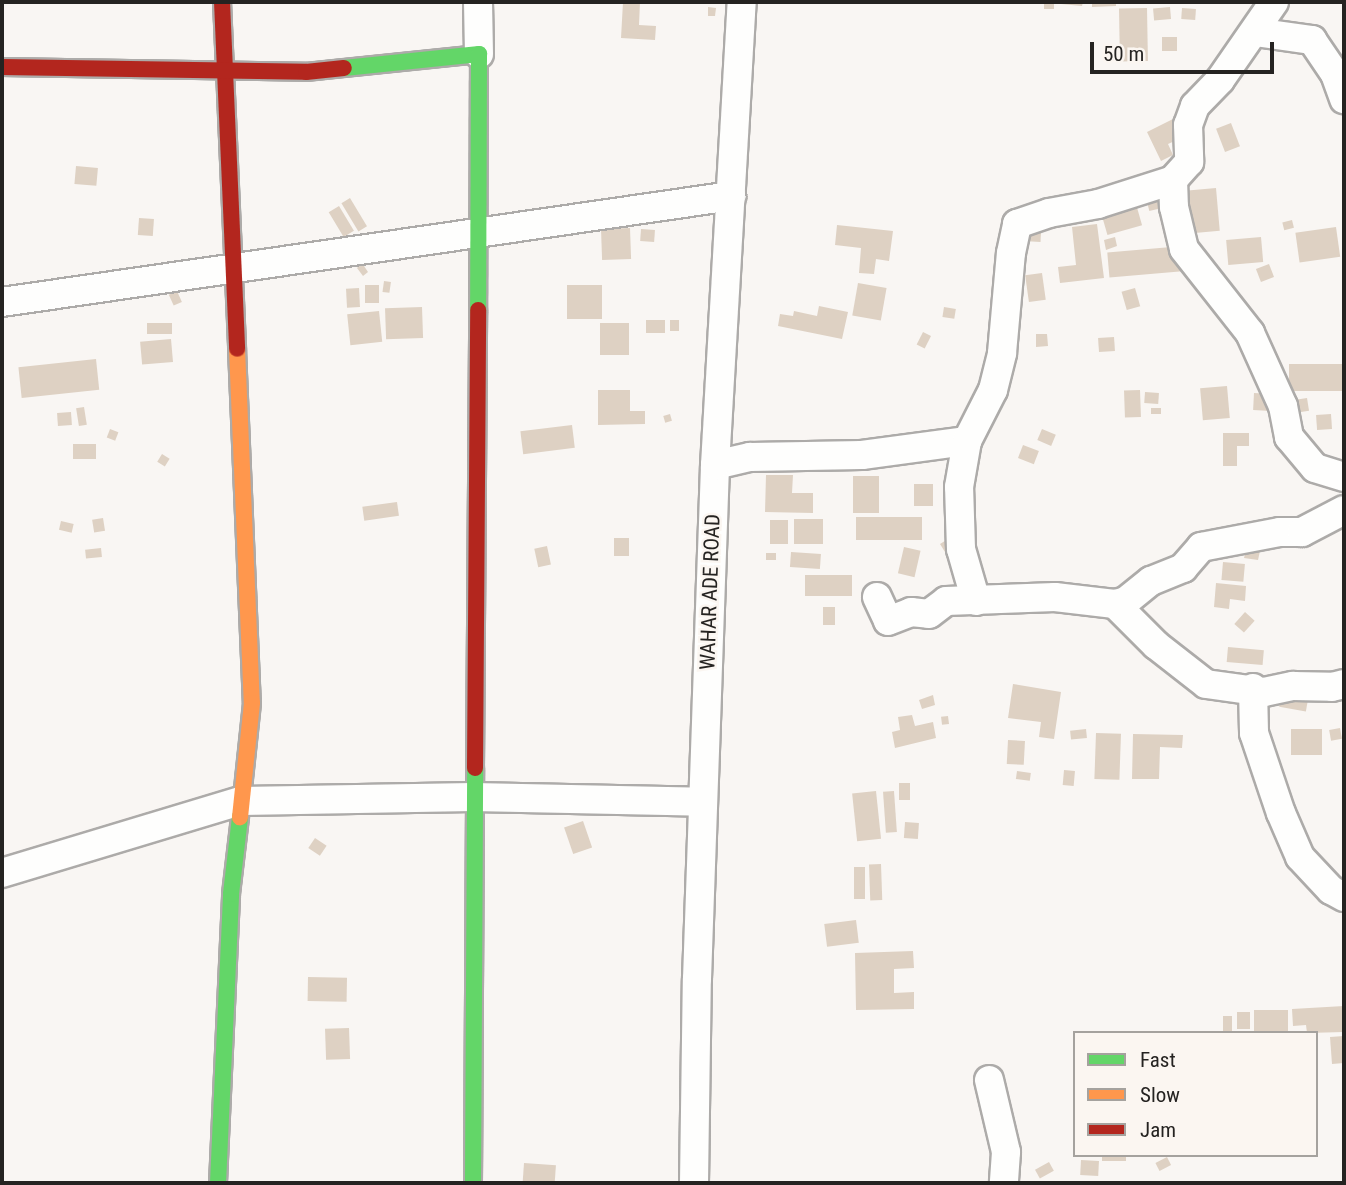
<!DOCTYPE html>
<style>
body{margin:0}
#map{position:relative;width:1346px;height:1185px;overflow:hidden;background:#f9f6f3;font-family:"Roboto Condensed",sans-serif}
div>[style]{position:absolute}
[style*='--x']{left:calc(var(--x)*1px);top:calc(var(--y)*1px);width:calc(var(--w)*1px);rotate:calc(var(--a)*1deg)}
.building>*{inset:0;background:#ded1c3;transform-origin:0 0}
.roads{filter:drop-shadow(2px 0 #adaba9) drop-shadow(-2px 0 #adaba9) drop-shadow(0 2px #adaba9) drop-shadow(0 -2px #adaba9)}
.street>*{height:28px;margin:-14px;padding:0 14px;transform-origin:14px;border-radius:14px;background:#fefefd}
.fast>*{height:16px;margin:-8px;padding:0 8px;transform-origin:8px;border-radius:8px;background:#63d668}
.slow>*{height:16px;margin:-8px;padding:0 8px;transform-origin:8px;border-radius:8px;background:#ff974d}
.jam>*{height:16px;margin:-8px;padding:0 8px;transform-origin:8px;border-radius:8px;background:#b3261e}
span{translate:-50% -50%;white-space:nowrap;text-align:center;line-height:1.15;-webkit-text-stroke:5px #fbf6f1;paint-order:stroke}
.street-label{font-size:21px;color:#252321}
.frame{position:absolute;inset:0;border:4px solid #252321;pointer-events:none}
.legend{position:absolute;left:1073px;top:1031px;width:245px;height:126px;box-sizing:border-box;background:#fbf6f1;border:2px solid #a5a29e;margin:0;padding:9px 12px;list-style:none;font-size:21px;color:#252321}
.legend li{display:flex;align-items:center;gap:14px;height:35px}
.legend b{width:35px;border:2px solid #a5a29e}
.scale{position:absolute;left:1090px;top:42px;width:184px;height:32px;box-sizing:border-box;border:4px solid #252321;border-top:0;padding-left:9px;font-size:21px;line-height:24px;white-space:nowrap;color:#252321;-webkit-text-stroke:5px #fbf6f1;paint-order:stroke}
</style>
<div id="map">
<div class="building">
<div style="clip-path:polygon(623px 2px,640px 2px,639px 25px,656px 26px,655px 40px,621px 38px)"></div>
<div style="left:1044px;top:2px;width:10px;height:7px"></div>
<div style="clip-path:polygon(1061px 2px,1083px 2px,1082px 6px,1061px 4px)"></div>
<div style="clip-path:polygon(1092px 2px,1116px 2px,1116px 6px,1092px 7px)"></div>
<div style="clip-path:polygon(708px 7px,716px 8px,715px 16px,708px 16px)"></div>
<div style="left:1170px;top:7px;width:12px;height:17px;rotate:85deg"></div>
<div style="left:1147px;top:8px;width:53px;height:28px;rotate:89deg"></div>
<div style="left:1182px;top:8px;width:14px;height:11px;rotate:4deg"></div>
<div style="left:1162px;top:37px;width:15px;height:14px"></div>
<div style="clip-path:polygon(1175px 118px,1181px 131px,1174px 134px,1177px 140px,1168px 144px,1173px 155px,1161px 161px,1147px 132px)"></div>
<div style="left:1231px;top:123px;width:25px;height:16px;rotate:69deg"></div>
<div style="left:76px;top:166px;width:22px;height:18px;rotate:5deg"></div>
<div style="left:1216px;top:188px;width:43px;height:28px;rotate:85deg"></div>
<div style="left:1160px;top:196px;width:12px;height:14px;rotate:76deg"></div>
<div style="left:350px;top:198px;width:33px;height:10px;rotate:59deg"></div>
<div style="left:1136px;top:204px;width:22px;height:36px;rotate:74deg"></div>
<div style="left:339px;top:206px;width:29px;height:12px;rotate:59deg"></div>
<div style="left:139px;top:218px;width:15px;height:17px;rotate:4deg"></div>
<div style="left:1292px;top:220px;width:8px;height:10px;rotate:76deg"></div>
<div style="clip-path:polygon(1097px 224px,1104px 278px,1060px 283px,1058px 267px,1076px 265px,1072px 227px)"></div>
<div style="clip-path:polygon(837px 225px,893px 231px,889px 261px,876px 259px,874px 274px,859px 273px,861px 248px,835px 245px)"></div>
<div style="left:1336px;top:227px;width:30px;height:41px;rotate:82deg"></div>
<div style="left:630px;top:228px;width:31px;height:29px;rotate:88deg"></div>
<div style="left:641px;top:229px;width:14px;height:12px;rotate:4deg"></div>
<div style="left:1024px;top:232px;width:17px;height:9px;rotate:3deg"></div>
<div style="clip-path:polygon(1115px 237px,1117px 246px,1106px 250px,1104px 240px)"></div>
<div style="left:1261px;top:237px;width:25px;height:35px;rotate:85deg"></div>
<div style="left:1183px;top:246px;width:25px;height:76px;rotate:85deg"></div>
<div style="clip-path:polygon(362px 263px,368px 272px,363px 276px,357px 268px)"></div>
<div style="left:1269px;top:264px;width:14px;height:14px;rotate:69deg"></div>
<div style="left:1042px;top:273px;width:27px;height:17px;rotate:82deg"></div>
<div style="left:384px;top:281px;width:7px;height:11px;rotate:8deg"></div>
<div style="left:858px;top:283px;width:29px;height:33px;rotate:10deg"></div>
<div style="left:365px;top:285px;width:14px;height:18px"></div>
<div style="left:567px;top:285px;width:35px;height:34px"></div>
<div style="left:359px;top:288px;width:19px;height:13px;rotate:87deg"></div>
<div style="left:1135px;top:288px;width:19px;height:14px;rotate:74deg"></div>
<div style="left:177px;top:291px;width:12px;height:9px;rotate:66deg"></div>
<div style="clip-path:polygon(819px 306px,848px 312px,842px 339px,778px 326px,780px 314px,793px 316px,794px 311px,817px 316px)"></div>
<div style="left:422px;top:307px;width:31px;height:37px;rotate:88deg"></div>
<div style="left:944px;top:307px;width:12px;height:10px;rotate:9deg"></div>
<div style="left:379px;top:311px;width:31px;height:32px;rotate:84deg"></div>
<div style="left:665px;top:320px;width:13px;height:19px;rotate:90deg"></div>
<div style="left:670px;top:320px;width:9px;height:11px"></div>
<div style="left:172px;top:323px;width:11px;height:25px;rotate:90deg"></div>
<div style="left:600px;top:323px;width:29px;height:32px"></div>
<div style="left:923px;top:332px;width:9px;height:14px;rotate:27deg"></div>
<div style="clip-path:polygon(1036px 334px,1047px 334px,1048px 346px,1036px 347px)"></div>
<div style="left:1114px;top:337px;width:14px;height:16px;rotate:86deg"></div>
<div style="left:171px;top:339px;width:23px;height:31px;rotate:85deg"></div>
<div style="left:96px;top:359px;width:31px;height:78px;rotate:84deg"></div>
<div style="left:1344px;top:364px;width:27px;height:55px;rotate:90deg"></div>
<div style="left:1227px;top:386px;width:32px;height:27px;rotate:85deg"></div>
<div style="clip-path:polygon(598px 390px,630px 390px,630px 411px,645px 411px,645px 424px,598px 425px)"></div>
<div style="left:1140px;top:390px;width:27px;height:16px;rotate:88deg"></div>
<div style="left:1145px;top:392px;width:14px;height:11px;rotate:4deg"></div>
<div style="left:1254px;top:393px;width:18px;height:17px;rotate:3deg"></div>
<div style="left:1307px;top:398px;width:13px;height:13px;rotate:81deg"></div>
<div style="left:84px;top:407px;width:18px;height:8px;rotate:81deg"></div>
<div style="left:1151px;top:408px;width:10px;height:6px"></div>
<div style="left:71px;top:412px;width:13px;height:14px;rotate:86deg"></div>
<div style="left:670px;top:414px;width:7px;height:7px;rotate:74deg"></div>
<div style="left:1331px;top:414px;width:15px;height:15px;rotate:86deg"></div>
<div style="left:572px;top:425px;width:23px;height:52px;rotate:83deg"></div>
<div style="left:110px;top:429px;width:9px;height:9px;rotate:21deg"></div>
<div style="left:1042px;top:429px;width:15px;height:12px;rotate:23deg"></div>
<div style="clip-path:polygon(1223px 433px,1249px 433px,1249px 446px,1237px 446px,1237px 466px,1223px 466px)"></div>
<div style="left:96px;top:444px;width:15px;height:23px;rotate:90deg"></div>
<div style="left:1023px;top:445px;width:17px;height:14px;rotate:21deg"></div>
<div style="left:162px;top:454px;width:9px;height:9px;rotate:32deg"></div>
<div style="clip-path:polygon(766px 475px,793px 475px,792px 493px,813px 493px,813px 513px,765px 512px)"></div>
<div style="left:853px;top:476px;width:26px;height:37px"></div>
<div style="left:914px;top:484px;width:19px;height:22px"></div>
<div style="left:397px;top:502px;width:14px;height:35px;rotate:82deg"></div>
<div style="left:922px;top:517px;width:23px;height:66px;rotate:90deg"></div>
<div style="left:103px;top:518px;width:13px;height:11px;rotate:81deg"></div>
<div style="left:794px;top:519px;width:29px;height:25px"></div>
<div style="left:770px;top:520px;width:18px;height:24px"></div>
<div style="left:61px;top:521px;width:13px;height:9px;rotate:13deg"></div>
<div style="left:614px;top:538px;width:15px;height:18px"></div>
<div style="clip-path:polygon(948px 539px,950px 560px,940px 544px)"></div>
<div style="left:547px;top:546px;width:19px;height:13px;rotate:78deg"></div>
<div style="left:904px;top:547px;width:17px;height:27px;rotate:13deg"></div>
<div style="left:101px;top:548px;width:9px;height:16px;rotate:84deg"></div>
<div style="clip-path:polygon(1246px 550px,1260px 551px,1258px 560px,1244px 558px)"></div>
<div style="left:791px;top:552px;width:30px;height:15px;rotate:4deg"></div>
<div style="left:766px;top:553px;width:10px;height:7px"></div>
<div style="left:1223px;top:562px;width:22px;height:18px;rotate:5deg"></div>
<div style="left:805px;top:575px;width:47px;height:21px"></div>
<div style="clip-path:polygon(1216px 583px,1246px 586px,1245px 601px,1230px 599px,1229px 609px,1214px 607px)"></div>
<div style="left:823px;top:607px;width:12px;height:18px"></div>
<div style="left:1245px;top:612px;width:13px;height:16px;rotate:42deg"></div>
<div style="left:1228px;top:647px;width:36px;height:15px;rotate:5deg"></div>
<div style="clip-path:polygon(1013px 684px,1061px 692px,1054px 739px,1039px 737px,1041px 722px,1008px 718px)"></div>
<div style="clip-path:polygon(933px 695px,935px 705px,922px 709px,919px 700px)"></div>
<div style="left:1281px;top:697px;width:27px;height:10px;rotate:10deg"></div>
<div style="clip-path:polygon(912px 715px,915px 726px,933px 722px,936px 738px,895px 748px,892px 732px,900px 730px,898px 717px)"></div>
<div style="left:948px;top:716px;width:8px;height:7px;rotate:83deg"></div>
<div style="left:1340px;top:728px;width:11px;height:11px;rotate:80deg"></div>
<div style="left:1086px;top:729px;width:9px;height:16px;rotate:84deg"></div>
<div style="left:1291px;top:729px;width:31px;height:26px"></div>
<div style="left:1096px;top:733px;width:25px;height:46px;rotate:2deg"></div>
<div style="clip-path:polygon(1133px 734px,1183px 735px,1182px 748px,1160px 747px,1159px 779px,1132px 779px)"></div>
<div style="left:1008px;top:740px;width:17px;height:24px;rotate:3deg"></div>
<div style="left:1064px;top:770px;width:11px;height:15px;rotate:5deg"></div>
<div style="left:1017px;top:771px;width:14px;height:8px;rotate:8deg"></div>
<div style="left:899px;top:783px;width:11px;height:17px"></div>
<div style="left:876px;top:791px;width:48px;height:24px;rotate:84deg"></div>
<div style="left:894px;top:791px;width:41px;height:11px;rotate:86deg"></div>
<div style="left:583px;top:821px;width:28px;height:20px;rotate:71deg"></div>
<div style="left:905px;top:822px;width:14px;height:16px;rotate:4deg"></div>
<div style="left:315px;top:838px;width:14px;height:12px;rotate:34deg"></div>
<div style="left:881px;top:864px;width:36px;height:12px;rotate:88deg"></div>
<div style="left:854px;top:867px;width:11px;height:32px"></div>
<div style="left:856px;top:920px;width:23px;height:32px;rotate:83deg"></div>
<div style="clip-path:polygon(913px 951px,914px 968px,894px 969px,894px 993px,914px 992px,914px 1009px,856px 1010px,855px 953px)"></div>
<div style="left:308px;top:977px;width:39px;height:24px;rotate:1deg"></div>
<div style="clip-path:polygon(1344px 1006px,1344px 1032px,1307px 1033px,1306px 1025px,1293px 1026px,1292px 1009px)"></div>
<div style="left:1288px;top:1010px;width:22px;height:34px;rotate:90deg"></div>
<div style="left:1237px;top:1012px;width:13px;height:17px"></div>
<div style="left:1223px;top:1016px;width:9px;height:15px"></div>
<div style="left:349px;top:1028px;width:31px;height:24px;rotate:88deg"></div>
<div style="clip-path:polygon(1344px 1036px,1344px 1063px,1332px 1064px,1330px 1037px)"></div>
<div style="left:1102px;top:1155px;width:24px;height:6px"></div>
<div style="left:1167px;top:1157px;width:9px;height:13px;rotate:63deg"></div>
<div style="left:1081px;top:1160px;width:18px;height:15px;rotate:3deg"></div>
<div style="left:1049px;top:1162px;width:10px;height:16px;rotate:61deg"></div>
<div style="left:524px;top:1163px;width:32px;height:20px;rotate:4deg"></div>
</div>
<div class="roads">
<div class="street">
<div style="--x:478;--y:2;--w:52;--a:88.9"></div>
<div style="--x:1274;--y:2;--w:95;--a:124.7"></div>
<div style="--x:1220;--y:80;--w:36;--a:134"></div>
<div style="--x:1195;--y:106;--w:20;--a:110"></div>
<div style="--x:1188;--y:125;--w:37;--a:88"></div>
<div style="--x:1189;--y:162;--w:24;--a:132"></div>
<div style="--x:1173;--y:180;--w:27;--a:88"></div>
<div style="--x:1174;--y:207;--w:43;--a:76.6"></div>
<div style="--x:1184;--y:249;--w:107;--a:51.8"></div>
<div style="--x:1250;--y:333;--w:80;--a:65.7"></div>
<div style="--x:1283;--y:406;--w:32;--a:79"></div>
<div style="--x:1289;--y:437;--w:40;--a:50"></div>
<div style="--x:1315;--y:468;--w:30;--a:17"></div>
<div style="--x:1255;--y:32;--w:58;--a:8"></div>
<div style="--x:1312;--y:40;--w:41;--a:55.9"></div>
<div style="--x:1335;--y:74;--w:27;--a:70"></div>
<div style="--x:2;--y:302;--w:737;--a:-8.27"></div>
<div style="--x:715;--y:465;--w:36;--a:-13"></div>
<div style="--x:750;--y:457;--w:112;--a:-1"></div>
<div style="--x:862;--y:455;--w:106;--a:-7.6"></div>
<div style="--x:877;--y:597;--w:26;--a:65"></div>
<div style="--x:888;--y:621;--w:25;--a:-21"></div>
<div style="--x:911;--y:612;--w:18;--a:6"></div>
<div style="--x:929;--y:614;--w:21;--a:-37"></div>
<div style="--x:946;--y:601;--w:109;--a:-2.1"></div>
<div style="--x:1055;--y:597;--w:60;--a:6.7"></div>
<div style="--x:1115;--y:604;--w:11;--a:-15"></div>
<div style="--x:1126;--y:601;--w:32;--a:-39"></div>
<div style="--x:1151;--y:581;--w:35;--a:-22"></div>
<div style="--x:1183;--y:568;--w:28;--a:-49"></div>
<div style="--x:1201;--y:547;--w:80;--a:-10.8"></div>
<div style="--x:1280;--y:532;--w:22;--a:0"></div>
<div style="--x:1302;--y:532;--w:47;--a:-27.6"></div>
<div style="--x:976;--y:601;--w:54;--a:-106.1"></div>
<div style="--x:961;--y:549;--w:62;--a:-91.8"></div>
<div style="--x:959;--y:487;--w:47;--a:-80.1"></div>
<div style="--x:967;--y:441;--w:57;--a:-63"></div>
<div style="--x:993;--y:390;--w:38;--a:-76"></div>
<div style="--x:1002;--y:353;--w:100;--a:-84.9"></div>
<div style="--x:1011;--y:253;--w:30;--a:-78"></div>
<div style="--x:1017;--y:224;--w:34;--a:-19"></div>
<div style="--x:1049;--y:213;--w:50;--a:-10.4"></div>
<div style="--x:1098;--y:204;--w:79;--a:-17.7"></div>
<div style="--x:1115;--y:604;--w:58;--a:45"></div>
<div style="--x:1156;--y:645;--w:63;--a:38"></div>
<div style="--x:1206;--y:684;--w:59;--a:7.9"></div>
<div style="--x:1264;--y:692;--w:30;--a:-12"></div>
<div style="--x:1293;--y:686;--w:39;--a:1"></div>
<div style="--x:1332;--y:687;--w:12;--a:-14"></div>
<div style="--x:1253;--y:688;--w:45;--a:88.7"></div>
<div style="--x:1254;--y:733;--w:84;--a:71.4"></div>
<div style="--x:1281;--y:813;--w:48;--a:66.6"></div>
<div style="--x:1300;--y:857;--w:45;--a:46.8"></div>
<div style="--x:1331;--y:890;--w:15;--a:28"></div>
<div style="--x:2;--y:873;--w:250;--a:-16.8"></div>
<div style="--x:241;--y:801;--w:232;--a:-1"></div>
<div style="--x:473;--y:797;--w:230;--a:1.2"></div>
<div style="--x:989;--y:1080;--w:74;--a:76.7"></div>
<div style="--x:1006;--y:1152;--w:31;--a:94"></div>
<div style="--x:694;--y:1183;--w:204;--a:-89.2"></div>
<div style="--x:697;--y:979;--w:514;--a:-87.99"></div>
<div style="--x:715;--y:465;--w:464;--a:-86.7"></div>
</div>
<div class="fast">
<div style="--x:344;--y:68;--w:136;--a:-5.9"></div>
<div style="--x:479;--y:54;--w:256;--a:90.2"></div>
<div style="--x:218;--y:1183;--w:289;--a:-87.4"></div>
<div style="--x:231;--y:894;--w:78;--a:-83.3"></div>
<div style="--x:473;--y:1183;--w:415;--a:-89.7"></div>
</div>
<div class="slow">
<div style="--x:237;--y:349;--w:354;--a:87.6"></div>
<div style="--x:252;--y:703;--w:115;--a:96"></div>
</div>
<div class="jam">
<div style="--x:222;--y:2;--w:347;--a:87.5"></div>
<div style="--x:2;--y:67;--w:304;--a:0.9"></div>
<div style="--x:306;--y:72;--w:38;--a:-6"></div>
<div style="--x:475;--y:768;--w:458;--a:-89.6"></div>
</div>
</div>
<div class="street-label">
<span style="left:710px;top:592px;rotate:-88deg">WAHAR ADE ROAD</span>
</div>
<div class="frame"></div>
<ul class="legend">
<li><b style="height:9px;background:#63d668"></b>Fast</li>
<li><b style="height:9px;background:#ff974d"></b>Slow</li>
<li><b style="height:9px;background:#b3261e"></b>Jam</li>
</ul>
<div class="scale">50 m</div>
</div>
